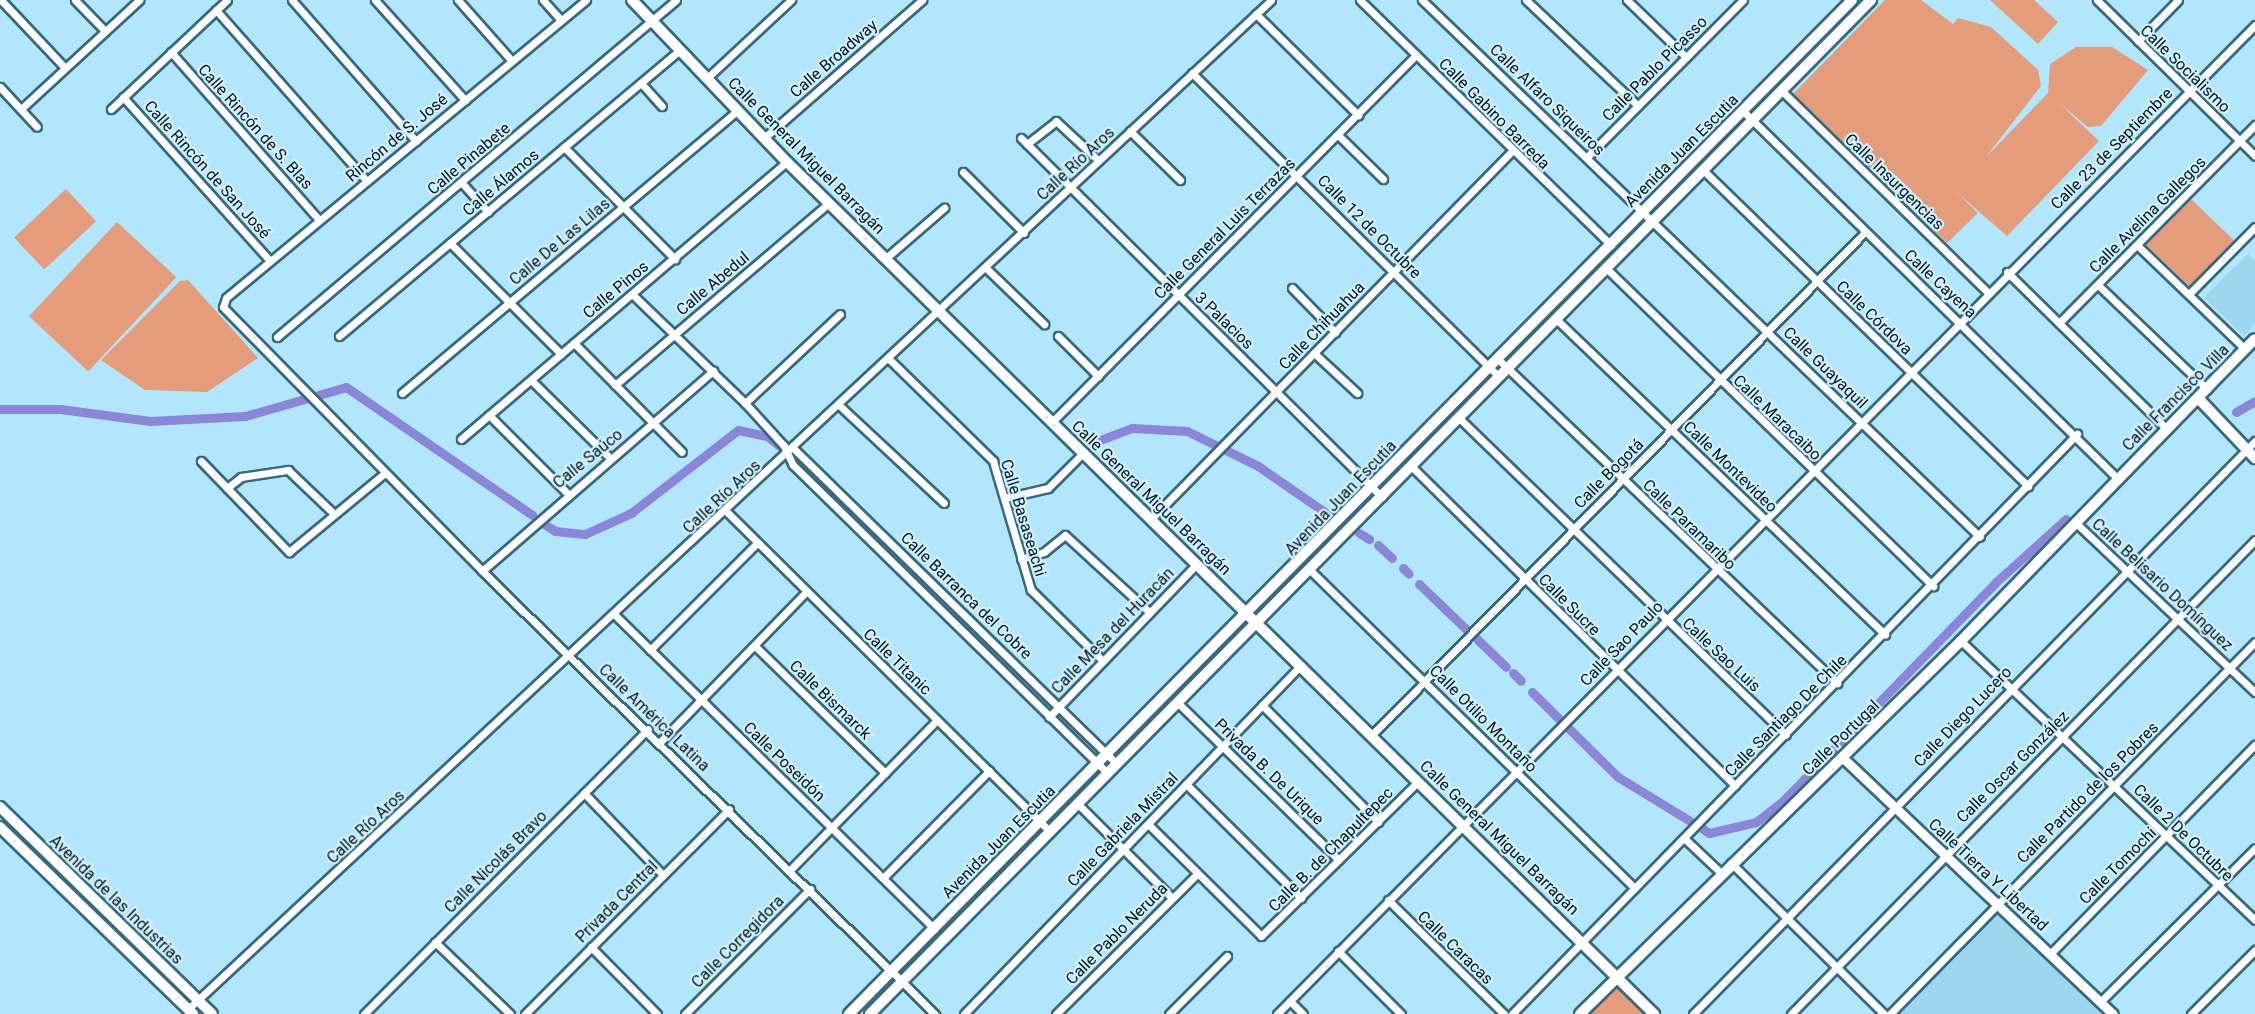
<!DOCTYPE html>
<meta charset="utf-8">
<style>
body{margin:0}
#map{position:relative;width:2255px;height:1014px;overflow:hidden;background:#b1e6fd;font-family:Roboto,sans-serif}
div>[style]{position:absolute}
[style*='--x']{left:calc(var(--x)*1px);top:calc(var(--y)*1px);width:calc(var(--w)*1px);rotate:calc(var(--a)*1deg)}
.built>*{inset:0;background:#9bd8f0}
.green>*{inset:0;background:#e49c7b;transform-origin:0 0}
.canal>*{height:9px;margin:-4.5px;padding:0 4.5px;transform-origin:4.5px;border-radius:4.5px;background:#8c86da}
.roads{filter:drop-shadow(2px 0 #386a7e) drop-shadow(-2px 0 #386a7e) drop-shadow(0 2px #386a7e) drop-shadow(0 -2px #386a7e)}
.minor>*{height:7px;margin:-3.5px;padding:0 3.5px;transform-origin:3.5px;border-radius:3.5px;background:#fff}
.tertiary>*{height:9px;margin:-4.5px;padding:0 4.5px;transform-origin:4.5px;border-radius:4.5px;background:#fff}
.secondary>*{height:10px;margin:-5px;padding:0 5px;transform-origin:5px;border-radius:5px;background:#fff}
.primary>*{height:10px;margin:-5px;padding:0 5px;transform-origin:5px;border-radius:5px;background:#fff}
span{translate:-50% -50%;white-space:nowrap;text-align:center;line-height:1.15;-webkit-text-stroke:4.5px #d0f0fd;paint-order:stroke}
.street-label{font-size:16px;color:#02161d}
</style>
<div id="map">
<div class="built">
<div style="clip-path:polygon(2248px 254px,2255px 261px,2255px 324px,2244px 336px,2204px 297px)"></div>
<div style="clip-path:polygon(1997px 904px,2113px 1014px,1890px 1014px)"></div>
</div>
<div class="green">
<div style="clip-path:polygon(1885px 0,1921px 0,1953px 24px,1958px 18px,1991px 27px,2038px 70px,2041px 86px,1985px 158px,2048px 93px,2050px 64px,2076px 47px,2112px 47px,2148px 70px,2101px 126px,2088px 127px,2059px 103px,2099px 141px,2007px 236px,1954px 190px,1978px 213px,1947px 243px,1793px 94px)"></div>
<div style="clip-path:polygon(1990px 0,2034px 0,2058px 22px,2038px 44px)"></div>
<div style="left:66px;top:189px;width:44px;height:71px;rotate:47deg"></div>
<div style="left:2190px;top:198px;width:62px;height:64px;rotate:44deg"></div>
<div style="left:117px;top:222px;width:81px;height:129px;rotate:43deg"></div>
<div style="clip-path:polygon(188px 280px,258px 358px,207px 392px,145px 390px,101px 360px,180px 281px)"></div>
<div style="clip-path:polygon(1618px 976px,1654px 1014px,1580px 1014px)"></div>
</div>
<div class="canal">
<div style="--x:0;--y:409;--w:60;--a:0"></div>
<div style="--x:60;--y:409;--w:91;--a:7.6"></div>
<div style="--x:150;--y:421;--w:95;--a:-3"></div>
<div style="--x:245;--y:416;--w:105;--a:-16"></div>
<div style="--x:346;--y:387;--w:226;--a:34.5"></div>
<div style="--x:2236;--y:412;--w:22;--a:-30"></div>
<div style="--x:1092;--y:443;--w:43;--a:-20.6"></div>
<div style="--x:1132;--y:428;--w:55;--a:3.1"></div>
<div style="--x:1187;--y:431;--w:79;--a:26.2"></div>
<div style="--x:1258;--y:466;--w:90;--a:34.6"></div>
<div style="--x:789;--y:454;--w:122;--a:42.7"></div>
<div style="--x:544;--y:524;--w:13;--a:32"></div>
<div style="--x:555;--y:531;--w:30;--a:6"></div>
<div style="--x:585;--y:534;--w:51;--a:-24.5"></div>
<div style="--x:631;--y:513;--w:135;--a:-37.8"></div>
<div style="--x:738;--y:430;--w:30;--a:12"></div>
<div style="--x:767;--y:436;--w:16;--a:38"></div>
<div style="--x:1359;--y:533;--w:12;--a:31"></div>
<div style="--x:1378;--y:545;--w:19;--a:43"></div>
<div style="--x:1403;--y:568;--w:8;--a:45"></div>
<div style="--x:1419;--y:584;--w:65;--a:43.8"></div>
<div style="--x:1477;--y:639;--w:40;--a:44"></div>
<div style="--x:1513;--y:673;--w:11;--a:45"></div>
<div style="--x:1532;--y:692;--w:121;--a:44.7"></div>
<div style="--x:1618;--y:777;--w:84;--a:31.4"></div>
<div style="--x:1703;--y:829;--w:7;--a:34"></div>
<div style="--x:1709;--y:833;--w:48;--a:-13.2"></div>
<div style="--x:1756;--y:822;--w:37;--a:-38"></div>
<div style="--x:1785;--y:799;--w:303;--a:-45.8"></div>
<div style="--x:1996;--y:582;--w:94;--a:-42"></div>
</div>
<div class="roads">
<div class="minor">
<div style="--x:1;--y:0;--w:93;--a:46.7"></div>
<div style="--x:75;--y:0;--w:43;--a:45.9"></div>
<div style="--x:292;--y:0;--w:188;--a:48.7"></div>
<div style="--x:375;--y:0;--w:135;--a:48"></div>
<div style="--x:458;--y:0;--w:81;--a:48.5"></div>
<div style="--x:543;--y:0;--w:27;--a:48"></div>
<div style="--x:586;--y:0;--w:467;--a:140.4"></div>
<div style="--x:226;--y:298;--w:9;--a:108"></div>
<div style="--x:223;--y:307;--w:370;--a:45.5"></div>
<div style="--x:482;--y:571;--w:634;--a:44.36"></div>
<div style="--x:1360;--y:0;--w:351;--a:44.3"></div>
<div style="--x:1422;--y:0;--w:774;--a:43.9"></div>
<div style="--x:1526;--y:0;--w:154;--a:43.4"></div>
<div style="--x:1627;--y:0;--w:82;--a:44"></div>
<div style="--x:2097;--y:0;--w:222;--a:44.6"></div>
<div style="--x:216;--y:10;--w:228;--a:48.6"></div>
<div style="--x:1256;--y:14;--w:144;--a:44.7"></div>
<div style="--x:2138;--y:41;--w:57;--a:-45.7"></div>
<div style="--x:171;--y:52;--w:224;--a:48.6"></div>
<div style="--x:1192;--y:73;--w:432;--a:44.7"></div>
<div style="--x:707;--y:78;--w:115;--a:-42.9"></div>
<div style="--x:641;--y:83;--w:31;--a:48"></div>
<div style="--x:0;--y:87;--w:54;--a:47.2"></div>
<div style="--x:1782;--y:91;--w:287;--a:44.4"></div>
<div style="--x:123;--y:97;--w:220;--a:48.1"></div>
<div style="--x:21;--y:109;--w:161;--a:-42.7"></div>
<div style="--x:111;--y:109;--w:159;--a:-43.2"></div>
<div style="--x:1743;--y:111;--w:524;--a:44.46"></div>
<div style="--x:1130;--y:131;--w:70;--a:44.4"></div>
<div style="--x:1338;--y:135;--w:63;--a:44.4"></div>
<div style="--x:764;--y:138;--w:210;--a:-41.1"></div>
<div style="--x:1021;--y:138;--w:509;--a:44.84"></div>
<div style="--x:1027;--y:144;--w:37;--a:-38"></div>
<div style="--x:1056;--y:121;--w:57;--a:42.9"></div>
<div style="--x:564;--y:147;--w:158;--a:45.3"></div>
<div style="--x:1587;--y:157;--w:221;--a:-45.2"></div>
<div style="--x:1702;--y:169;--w:455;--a:44.2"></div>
<div style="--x:963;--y:172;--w:86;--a:45"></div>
<div style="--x:462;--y:183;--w:39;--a:48"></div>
<div style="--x:450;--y:243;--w:157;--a:45"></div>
<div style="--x:2137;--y:245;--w:150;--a:43.9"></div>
<div style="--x:886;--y:258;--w:77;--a:-40.8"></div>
<div style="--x:1605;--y:267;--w:458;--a:44.2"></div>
<div style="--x:986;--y:268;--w:81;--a:44"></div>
<div style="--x:2007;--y:272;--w:224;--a:44.5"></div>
<div style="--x:2098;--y:285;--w:151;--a:43.7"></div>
<div style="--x:1292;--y:288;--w:62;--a:45.7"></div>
<div style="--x:632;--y:294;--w:157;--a:44"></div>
<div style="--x:745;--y:403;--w:58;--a:47.8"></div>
<div style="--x:784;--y:446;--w:21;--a:65"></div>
<div style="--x:793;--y:465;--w:441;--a:44.4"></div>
<div style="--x:2189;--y:294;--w:94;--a:-45.4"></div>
<div style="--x:1556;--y:319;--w:456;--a:43.8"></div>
<div style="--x:2059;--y:323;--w:279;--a:-45.3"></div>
<div style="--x:339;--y:336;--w:445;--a:-40"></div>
<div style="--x:1058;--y:336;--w:57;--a:45"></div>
<div style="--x:277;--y:337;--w:522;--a:-40.18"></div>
<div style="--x:574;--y:343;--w:153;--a:45.3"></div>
<div style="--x:1314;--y:353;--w:59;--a:42.9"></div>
<div style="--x:889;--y:359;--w:146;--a:44.4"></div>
<div style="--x:993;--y:461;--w:134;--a:73.6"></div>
<div style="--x:1031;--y:590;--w:101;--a:44.6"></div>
<div style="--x:1499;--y:360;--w:468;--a:43.7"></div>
<div style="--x:531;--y:380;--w:112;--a:44.6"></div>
<div style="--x:615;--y:385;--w:281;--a:-40.4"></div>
<div style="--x:402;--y:393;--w:438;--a:-40.1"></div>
<div style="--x:745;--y:403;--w:130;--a:-43.1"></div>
<div style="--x:840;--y:406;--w:142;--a:43"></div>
<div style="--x:489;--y:415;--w:110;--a:45"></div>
<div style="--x:1459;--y:418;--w:455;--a:44.1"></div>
<div style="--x:1052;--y:422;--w:517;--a:-45.24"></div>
<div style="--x:461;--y:439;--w:428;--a:-40.4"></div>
<div style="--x:792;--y:447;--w:454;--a:44.3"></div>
<div style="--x:201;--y:461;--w:127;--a:46"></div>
<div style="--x:289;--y:552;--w:124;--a:-39.5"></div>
<div style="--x:1411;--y:466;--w:455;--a:44.6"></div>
<div style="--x:227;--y:488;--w:18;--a:-38"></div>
<div style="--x:241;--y:477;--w:48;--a:-8.5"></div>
<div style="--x:288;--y:470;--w:62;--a:43.7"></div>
<div style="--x:1005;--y:498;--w:44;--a:-13.1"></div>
<div style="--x:1048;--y:488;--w:49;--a:-45"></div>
<div style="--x:726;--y:511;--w:456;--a:44.7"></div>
<div style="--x:1151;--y:519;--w:516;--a:-45.55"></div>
<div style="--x:2076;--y:523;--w:246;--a:43.4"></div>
<div style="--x:1021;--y:559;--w:24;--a:-17"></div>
<div style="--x:1044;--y:552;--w:27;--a:-39"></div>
<div style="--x:1065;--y:535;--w:115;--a:42.5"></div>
<div style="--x:482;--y:571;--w:306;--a:-40.9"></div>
<div style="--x:1311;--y:571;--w:453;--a:44.4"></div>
<div style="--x:615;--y:615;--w:448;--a:44.5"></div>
<div style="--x:1961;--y:641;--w:405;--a:43.5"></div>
<div style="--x:755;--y:646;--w:182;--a:44.3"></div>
<div style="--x:650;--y:650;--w:151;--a:-45"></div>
<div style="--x:1179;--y:704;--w:223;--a:44.3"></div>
<div style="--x:1262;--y:705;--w:165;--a:45.2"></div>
<div style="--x:1049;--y:717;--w:213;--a:-46"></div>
<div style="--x:1372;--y:735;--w:704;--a:-45.58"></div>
<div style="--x:661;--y:741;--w:208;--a:-45.8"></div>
<div style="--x:1186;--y:784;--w:162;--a:44.7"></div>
<div style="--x:584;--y:793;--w:114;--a:46.1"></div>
<div style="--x:1078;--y:804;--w:133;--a:45"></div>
<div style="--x:1148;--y:824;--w:159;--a:44.7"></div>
<div style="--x:1261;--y:936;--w:221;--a:-44.5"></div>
<div style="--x:1684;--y:838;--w:51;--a:43.4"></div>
<div style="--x:1731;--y:863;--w:215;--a:44.6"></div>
<div style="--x:790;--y:870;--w:210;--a:-45.6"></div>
<div style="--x:883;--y:878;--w:151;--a:-45.3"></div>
<div style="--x:1388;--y:900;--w:163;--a:44.5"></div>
<div style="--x:435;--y:942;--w:104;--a:43.8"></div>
<div style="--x:591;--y:947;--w:94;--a:45.4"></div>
<div style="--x:1338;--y:951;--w:89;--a:45"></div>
<div style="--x:2050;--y:954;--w:293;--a:-45.6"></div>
<div style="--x:1290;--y:1001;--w:18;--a:45"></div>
<div style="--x:2100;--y:1002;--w:218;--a:-44.8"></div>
<div style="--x:188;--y:1009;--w:1480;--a:-42.97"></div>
<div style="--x:364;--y:1014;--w:402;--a:-45.1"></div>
<div style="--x:525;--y:1014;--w:289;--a:-45.1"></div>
<div style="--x:685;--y:1014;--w:177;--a:-45"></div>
<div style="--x:964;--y:1014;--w:485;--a:-46"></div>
<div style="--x:1056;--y:1014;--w:199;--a:-44.8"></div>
<div style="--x:1169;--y:1014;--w:82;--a:-45"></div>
<div style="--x:1277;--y:1014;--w:1391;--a:-45.32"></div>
<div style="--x:1512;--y:1014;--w:810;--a:-45.75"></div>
<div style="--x:1693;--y:1014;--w:803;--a:-45.56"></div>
<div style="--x:1791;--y:1014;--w:663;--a:-45.61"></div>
<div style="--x:1890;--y:1014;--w:521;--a:-45.54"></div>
<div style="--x:2191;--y:1014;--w:91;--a:-45"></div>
</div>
<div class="tertiary">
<div style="--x:1843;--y:758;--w:372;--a:43.5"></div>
</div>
<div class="secondary">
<div style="--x:632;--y:0;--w:224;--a:46.3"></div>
<div style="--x:787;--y:162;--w:1216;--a:44.5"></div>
<div style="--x:2198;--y:398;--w:83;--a:46.5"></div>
<div style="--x:1580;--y:1014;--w:533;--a:-44.39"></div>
<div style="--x:1961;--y:641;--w:421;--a:-45.8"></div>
</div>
<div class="primary">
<div style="--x:0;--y:807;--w:296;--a:44.3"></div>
<div style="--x:0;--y:827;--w:269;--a:44.1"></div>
<div style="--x:849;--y:1014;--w:1426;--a:-45.31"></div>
<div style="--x:870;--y:1014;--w:1425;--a:-45.37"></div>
</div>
</div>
<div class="street-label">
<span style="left:834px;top:59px;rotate:-41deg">Calle Broadway</span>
<span style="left:1655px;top:69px;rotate:-45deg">Calle Pablo Picasso</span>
<span style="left:2185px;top:69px;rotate:44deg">Calle Socialismo</span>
<span style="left:1547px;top:100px;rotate:44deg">Calle Alfaro Siqueiros</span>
<span style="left:1494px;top:114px;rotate:45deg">Calle Gabino Barreda</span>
<span style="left:255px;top:127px;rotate:48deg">Calle Rincón de S. Blas</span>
<span style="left:397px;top:138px;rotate:-40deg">Rincón de S. José</span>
<span style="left:2112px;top:149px;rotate:-45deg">Calle 23 de Septiembre</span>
<span style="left:1682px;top:151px;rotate:-45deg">Avenida Juan Escutia</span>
<span style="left:806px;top:156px;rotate:45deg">Calle General Miguel Barragán</span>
<span style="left:469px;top:159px;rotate:-40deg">Calle Pinabete</span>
<span style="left:1076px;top:164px;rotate:-43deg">Calle Río Aros</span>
<span style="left:207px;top:170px;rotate:48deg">Calle Rincón de San José</span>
<span style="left:1894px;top:182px;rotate:44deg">Calle Insurgencias</span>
<span style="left:501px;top:183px;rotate:-40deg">Calle Álamos</span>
<span style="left:2148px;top:215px;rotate:-45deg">Calle Avelina Gallegos</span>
<span style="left:1369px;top:227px;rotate:45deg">Calle 12 de Octubre</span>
<span style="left:1225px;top:229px;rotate:-45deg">Calle General Luis Terrazas</span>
<span style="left:560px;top:242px;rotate:-40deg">Calle De Las Lilas</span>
<span style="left:713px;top:284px;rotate:-40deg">Calle Abedul</span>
<span style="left:1940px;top:284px;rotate:43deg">Calle Cayena</span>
<span style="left:616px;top:290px;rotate:-40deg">Calle Pinos</span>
<span style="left:1874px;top:318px;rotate:44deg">Calle Córdova</span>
<span style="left:1224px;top:321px;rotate:44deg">3 Palacios</span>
<span style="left:1322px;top:326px;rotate:-46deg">Calle Chihuahua</span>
<span style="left:1825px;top:368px;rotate:44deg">Calle Guayaquil</span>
<span style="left:2176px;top:398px;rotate:-45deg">Calle Francisco Villa</span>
<span style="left:1777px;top:418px;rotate:44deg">Calle Maracaibo</span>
<span style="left:588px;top:459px;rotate:-39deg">Calle Saúco</span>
<span style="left:1730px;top:467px;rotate:44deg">Calle Montevideo</span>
<span style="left:1609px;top:474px;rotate:-45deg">Calle Bogotá</span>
<span style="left:722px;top:497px;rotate:-43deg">Calle Río Aros</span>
<span style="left:1151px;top:498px;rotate:44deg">Calle General Miguel Barragán</span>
<span style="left:1341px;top:498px;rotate:-46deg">Avenida Juan Escutia</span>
<span style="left:1023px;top:518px;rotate:73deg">Calle Basaseachi</span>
<span style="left:1689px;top:525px;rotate:44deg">Calle Paramaribo</span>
<span style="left:2162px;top:585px;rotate:43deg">Calle Belisario Domínguez</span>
<span style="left:966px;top:596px;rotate:44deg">Calle Barranca del Cobre</span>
<span style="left:1569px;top:605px;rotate:45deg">Calle Sucre</span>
<span style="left:1113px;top:631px;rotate:-46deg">Calle Mesa del Huracán</span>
<span style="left:1622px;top:644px;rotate:-46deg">Calle Sao Paulo</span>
<span style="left:1721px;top:655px;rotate:43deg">Calle Sao Luis</span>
<span style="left:897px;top:662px;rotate:44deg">Calle Titanic</span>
<span style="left:830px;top:700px;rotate:44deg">Calle Bismarck</span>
<span style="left:1786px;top:716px;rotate:-45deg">Calle Santiago De Chile</span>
<span style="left:1963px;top:717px;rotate:-46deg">Calle Diego Lucero</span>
<span style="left:654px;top:718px;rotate:44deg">Calle América Latina</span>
<span style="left:1483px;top:719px;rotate:45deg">Calle Otilio Montaño</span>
<span style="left:1841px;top:738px;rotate:-44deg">Calle Portugal</span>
<span style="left:784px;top:762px;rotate:44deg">Calle Poseidón</span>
<span style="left:2013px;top:767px;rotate:-45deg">Calle Oscar González</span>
<span style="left:1269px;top:772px;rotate:44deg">Privada B. De Urique</span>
<span style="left:2088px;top:793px;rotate:-45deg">Calle Partido de los Pobres</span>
<span style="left:366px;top:827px;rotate:-43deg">Calle Río Aros</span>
<span style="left:1123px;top:830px;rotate:-46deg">Calle Gabriela Mistral</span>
<span style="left:2183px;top:833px;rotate:44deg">Calle 2 De Octubre</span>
<span style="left:1499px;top:838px;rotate:44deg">Calle General Miguel Barragán</span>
<span style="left:999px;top:842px;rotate:-45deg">Avenida Juan Escutia</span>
<span style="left:1331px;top:850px;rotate:-45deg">Calle B. de Chapultepec</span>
<span style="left:496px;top:862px;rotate:-45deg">Calle Nicolás Bravo</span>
<span style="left:2118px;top:866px;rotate:-45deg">Calle Tomochi</span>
<span style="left:1988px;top:875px;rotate:43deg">Calle Tierra Y Libertad</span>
<span style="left:116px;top:900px;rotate:44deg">Avenida de las Industrias</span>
<span style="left:617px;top:902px;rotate:-45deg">Privada Central</span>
<span style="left:1117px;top:934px;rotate:-45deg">Calle Pablo Neruda</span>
<span style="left:738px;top:942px;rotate:-45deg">Calle Corregidora</span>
<span style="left:1455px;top:948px;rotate:44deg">Calle Caracas</span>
</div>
</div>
